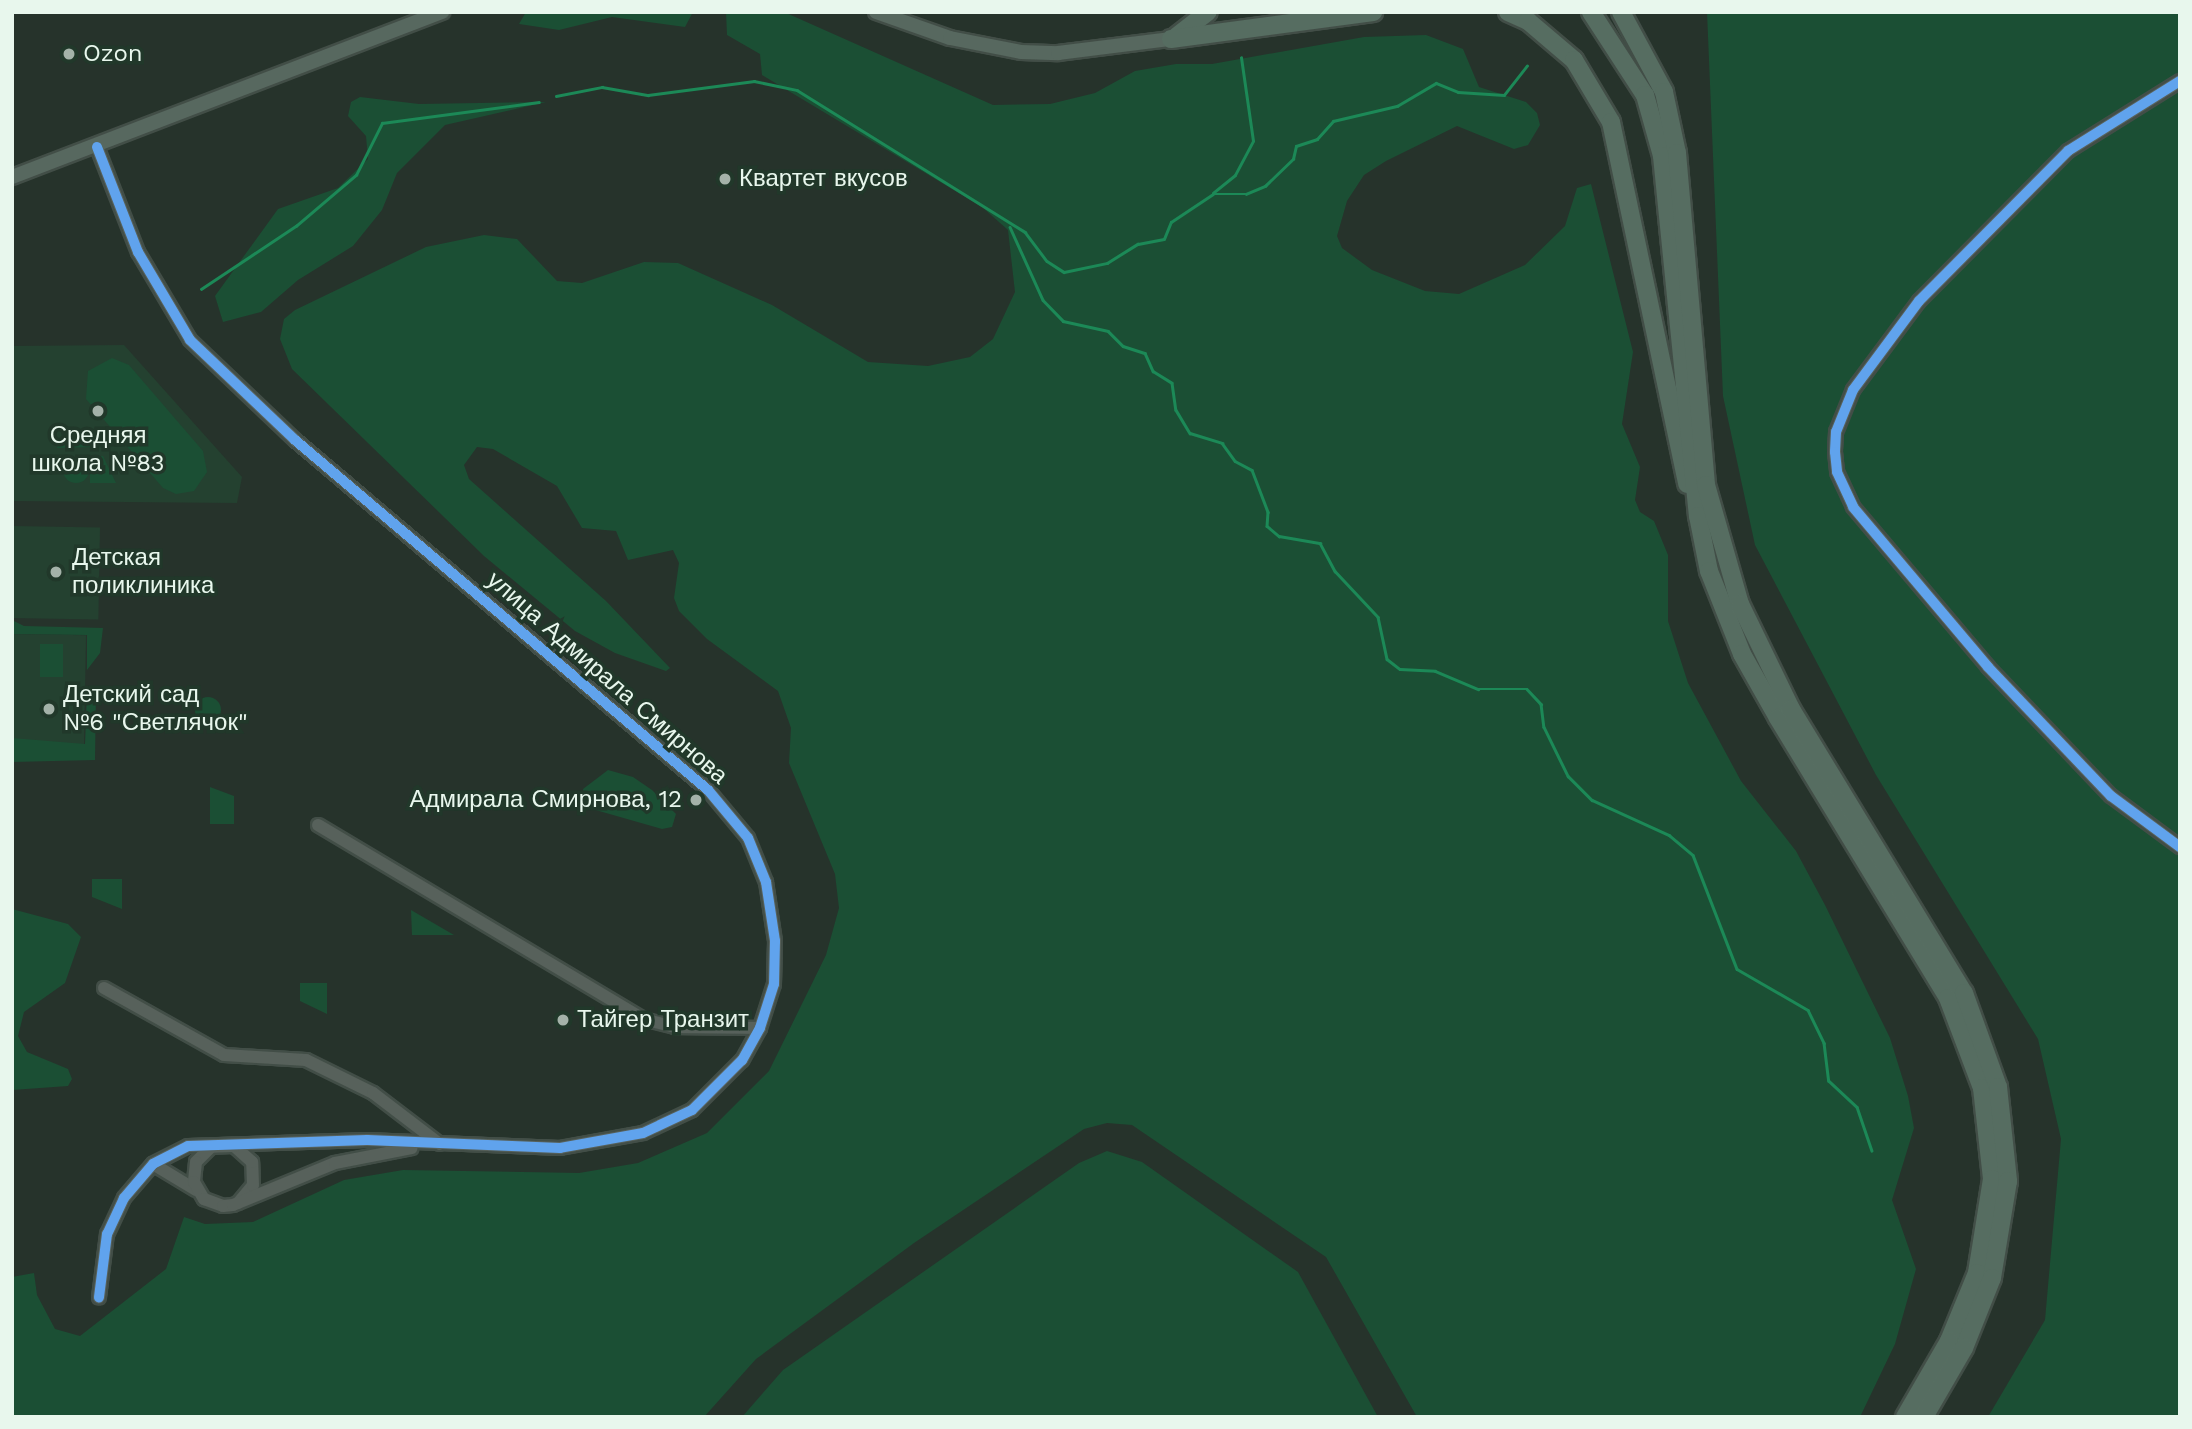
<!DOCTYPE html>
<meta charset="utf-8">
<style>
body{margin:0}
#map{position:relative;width:2192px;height:1429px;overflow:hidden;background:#26332b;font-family:"Work Sans",sans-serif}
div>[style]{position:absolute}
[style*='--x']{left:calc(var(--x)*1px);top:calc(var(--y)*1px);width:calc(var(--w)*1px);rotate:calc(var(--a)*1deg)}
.built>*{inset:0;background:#244130;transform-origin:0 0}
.green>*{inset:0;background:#1b4f34;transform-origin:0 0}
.round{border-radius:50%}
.stream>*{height:2.5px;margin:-1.25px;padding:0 1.25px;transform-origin:1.25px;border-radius:1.25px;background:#1c8957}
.roads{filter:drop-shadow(2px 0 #424e47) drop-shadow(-2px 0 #424e47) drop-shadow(0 2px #424e47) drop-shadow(0 -2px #424e47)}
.minor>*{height:12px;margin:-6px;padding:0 6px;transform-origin:6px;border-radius:6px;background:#57615b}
.major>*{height:14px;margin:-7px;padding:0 7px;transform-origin:7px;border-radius:7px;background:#57685f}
.highway>*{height:18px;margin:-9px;padding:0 9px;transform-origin:9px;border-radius:9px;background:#566d61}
.cycleway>*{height:10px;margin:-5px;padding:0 5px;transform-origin:5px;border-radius:5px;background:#60a3ed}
.dots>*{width:19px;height:19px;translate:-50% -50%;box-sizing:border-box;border:4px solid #21382a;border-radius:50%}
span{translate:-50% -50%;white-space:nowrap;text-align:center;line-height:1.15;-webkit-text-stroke:7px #21382a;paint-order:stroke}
.poi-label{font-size:24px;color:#e8f7ed}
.left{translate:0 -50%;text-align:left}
.right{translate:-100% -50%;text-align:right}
.street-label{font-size:24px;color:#e8f7ed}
.frame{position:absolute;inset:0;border:14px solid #e8f7ed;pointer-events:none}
</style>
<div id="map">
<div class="built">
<div style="clip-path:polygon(124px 345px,242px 477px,237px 503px,12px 501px,12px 346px)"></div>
<div style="left:12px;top:526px;width:88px;height:92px;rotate:1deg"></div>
<div style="left:12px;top:634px;width:74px;height:123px;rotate:1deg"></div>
</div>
<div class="green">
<div style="clip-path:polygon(526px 12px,693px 12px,685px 27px,612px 17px,559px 30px,519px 24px)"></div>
<div style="clip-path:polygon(726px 12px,784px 12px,993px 105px,1050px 104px,1095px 93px,1135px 71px,1176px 64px,1212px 64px,1364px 37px,1426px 35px,1463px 49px,1479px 87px,1526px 102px,1537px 113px,1540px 125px,1528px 145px,1514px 149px,1457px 126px,1386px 161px,1364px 175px,1347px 201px,1337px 236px,1342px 248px,1372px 270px,1425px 291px,1459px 294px,1525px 265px,1565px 226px,1577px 188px,1591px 184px,1633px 352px,1622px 424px,1640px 467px,1635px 500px,1640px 512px,1654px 521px,1668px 555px,1668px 621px,1688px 683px,1741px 781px,1796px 851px,1825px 905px,1890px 1038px,1908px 1096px,1914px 1128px,1892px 1200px,1916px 1269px,1895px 1344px,1860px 1417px,1417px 1417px,1326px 1257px,1132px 1125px,1107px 1123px,1084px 1129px,914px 1243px,756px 1359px,704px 1417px,12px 1417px,12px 1277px,34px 1273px,37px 1295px,55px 1329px,80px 1336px,166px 1269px,184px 1217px,205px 1224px,253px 1222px,344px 1180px,403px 1170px,579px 1173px,638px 1163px,707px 1133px,769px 1071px,826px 955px,839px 908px,835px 874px,789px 763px,791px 728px,778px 691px,707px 639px,679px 611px,674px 598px,679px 563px,673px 550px,628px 560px,616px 531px,582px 528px,557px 486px,493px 449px,477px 447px,464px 465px,469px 479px,606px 601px,670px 668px,666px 671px,615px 653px,575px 631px,484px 556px,292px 369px,280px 339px,284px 319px,295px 310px,426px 247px,484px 235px,517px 239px,557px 281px,582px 283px,644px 262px,678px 263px,772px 305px,868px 362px,928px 366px,970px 357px,993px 339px,1015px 292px,1008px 230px,982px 207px,762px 75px,760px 54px,727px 35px)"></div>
<div style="clip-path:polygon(1707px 12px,2180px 12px,2180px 1417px,1988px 1417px,2045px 1320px,2061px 1139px,2038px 1039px,1876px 775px,1755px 545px,1723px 396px)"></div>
<div style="clip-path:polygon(360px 97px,419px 104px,546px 102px,445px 125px,397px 173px,382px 210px,353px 246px,298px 280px,261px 312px,223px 322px,215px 296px,278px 209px,338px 188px,368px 159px,366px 136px,348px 116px,351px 102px)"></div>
<div style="clip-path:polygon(112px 358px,129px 365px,203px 451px,207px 472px,194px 491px,176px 494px,163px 488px,86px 399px,88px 371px)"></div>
<div style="clip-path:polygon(81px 432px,94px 447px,57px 448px,63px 433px)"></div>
<div style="clip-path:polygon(103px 456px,116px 483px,90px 483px,90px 457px)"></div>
<div class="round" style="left:63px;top:457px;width:26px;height:26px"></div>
<div style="clip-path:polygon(12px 620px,24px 626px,103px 628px,100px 653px,87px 670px,87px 635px,13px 634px)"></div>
<div style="left:40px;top:644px;width:23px;height:33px"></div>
<div style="clip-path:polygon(87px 691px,96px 693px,95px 760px,12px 762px,12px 738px,85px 744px)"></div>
<div class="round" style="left:195px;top:697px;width:26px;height:26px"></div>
<div style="clip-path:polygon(608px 770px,633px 777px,652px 790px,676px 814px,672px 827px,662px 829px,585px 807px,583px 789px)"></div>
<div style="clip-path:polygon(210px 787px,234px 796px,234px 824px,210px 824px)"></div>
<div style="clip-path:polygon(92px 879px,122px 879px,122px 909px,92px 897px)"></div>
<div style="clip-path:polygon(12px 909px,68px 924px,81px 937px,65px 983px,24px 1012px,18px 1036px,27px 1052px,68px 1069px,72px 1079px,68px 1086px,12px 1090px)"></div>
<div style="clip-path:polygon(411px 910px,454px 935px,412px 935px)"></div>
<div style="clip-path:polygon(300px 983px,327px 983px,327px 1014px,300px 1001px)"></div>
<div style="clip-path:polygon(1107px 1151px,1142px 1162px,1298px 1272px,1378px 1417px,742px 1417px,783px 1370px,1079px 1163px)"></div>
</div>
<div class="stream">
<div style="--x:556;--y:96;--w:47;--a:-11.1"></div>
<div style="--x:602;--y:87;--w:47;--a:9.9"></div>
<div style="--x:648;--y:95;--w:107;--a:-7.5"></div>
<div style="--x:754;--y:81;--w:44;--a:11.8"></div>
<div style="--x:797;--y:90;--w:269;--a:31.9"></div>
<div style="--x:1025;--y:232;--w:36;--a:53"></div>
<div style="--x:1047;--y:261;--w:20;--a:33"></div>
<div style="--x:1064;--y:272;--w:44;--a:-11.8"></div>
<div style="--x:1107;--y:263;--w:36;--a:-32"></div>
<div style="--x:1138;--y:244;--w:26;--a:-11"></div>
<div style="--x:1164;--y:239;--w:18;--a:-68"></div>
<div style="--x:1171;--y:222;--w:50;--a:-33.7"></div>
<div style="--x:1213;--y:194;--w:33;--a:0"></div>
<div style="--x:1246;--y:194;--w:21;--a:-23"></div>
<div style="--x:1265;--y:186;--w:39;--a:-44"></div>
<div style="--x:1293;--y:159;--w:13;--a:-77"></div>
<div style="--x:1296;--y:146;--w:22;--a:-18"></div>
<div style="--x:1317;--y:139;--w:24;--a:-48"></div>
<div style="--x:1333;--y:121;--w:66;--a:-13.2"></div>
<div style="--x:1397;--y:106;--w:45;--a:-30.5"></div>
<div style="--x:1436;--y:83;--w:24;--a:22"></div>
<div style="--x:1458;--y:92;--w:46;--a:3.7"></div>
<div style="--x:1504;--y:95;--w:37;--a:-52"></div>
<div style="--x:1213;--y:193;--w:28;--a:-39"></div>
<div style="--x:1235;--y:175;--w:38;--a:-62"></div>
<div style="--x:1253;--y:141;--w:84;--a:-98.2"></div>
<div style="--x:1010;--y:227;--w:80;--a:65.7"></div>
<div style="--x:1043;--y:300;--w:29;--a:46"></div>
<div style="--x:1063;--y:321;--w:46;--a:12.5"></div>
<div style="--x:1108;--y:331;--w:21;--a:45"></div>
<div style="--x:1123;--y:346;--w:23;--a:18"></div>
<div style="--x:1145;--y:353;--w:20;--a:66"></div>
<div style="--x:1153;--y:371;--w:22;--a:32"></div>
<div style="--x:1172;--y:383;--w:27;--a:82"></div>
<div style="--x:1176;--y:410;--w:27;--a:59"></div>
<div style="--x:1190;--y:433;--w:34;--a:17"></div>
<div style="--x:1222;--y:443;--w:22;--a:54"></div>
<div style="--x:1235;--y:461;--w:19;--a:28"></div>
<div style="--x:1252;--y:470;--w:45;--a:69.1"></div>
<div style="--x:1268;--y:512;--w:14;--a:94"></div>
<div style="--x:1267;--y:526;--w:16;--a:40"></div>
<div style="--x:1279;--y:536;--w:42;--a:9.7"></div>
<div style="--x:1320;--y:543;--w:32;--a:62"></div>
<div style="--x:1335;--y:571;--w:63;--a:46.9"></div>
<div style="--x:1378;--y:617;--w:43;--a:77.9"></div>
<div style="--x:1387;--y:659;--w:16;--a:38"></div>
<div style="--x:1400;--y:669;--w:35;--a:3"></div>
<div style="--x:1435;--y:671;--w:47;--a:22.7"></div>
<div style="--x:1478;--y:689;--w:49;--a:0"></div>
<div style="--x:1527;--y:689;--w:21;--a:47"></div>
<div style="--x:1541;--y:704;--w:23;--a:83"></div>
<div style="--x:1544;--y:727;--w:55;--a:63.9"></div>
<div style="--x:1568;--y:776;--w:34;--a:45"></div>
<div style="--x:1592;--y:800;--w:85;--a:24.4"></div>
<div style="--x:1669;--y:835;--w:31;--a:40"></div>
<div style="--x:1693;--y:855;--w:122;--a:68.9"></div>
<div style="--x:1737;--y:969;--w:82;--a:30"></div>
<div style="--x:1808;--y:1010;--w:37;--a:64"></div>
<div style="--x:1824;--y:1043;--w:38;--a:83"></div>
<div style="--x:1829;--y:1081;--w:38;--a:43"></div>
<div style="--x:1857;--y:1107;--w:46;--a:71.2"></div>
<div style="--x:201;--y:289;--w:114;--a:-33.6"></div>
<div style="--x:296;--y:226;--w:79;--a:-40.4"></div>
<div style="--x:356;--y:175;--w:58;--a:-63.4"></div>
<div style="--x:382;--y:123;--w:158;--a:-7.6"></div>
</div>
<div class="roads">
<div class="minor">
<div style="--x:2180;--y:81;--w:132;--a:148"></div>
<div style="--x:2068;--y:151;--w:211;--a:134.8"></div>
<div style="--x:1919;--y:301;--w:111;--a:126.6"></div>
<div style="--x:1853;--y:390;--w:45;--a:112"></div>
<div style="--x:1836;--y:432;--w:20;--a:93"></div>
<div style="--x:1835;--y:452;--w:20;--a:84"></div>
<div style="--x:1837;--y:472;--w:38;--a:65"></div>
<div style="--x:1853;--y:507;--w:209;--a:49.8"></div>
<div style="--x:1988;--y:667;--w:178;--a:46.4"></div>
<div style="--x:2111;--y:796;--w:86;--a:36.5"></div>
<div style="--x:97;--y:147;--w:113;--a:68.7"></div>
<div style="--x:138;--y:252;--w:102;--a:59.4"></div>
<div style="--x:190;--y:340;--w:145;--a:43.6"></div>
<div style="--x:295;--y:440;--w:541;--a:40.28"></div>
<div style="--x:708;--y:790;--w:62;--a:50.2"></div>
<div style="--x:748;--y:838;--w:48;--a:67.8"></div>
<div style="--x:766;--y:882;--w:60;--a:81.3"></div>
<div style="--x:775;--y:941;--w:43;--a:91.3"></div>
<div style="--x:774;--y:984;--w:46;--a:107.7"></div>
<div style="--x:760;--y:1028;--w:37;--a:119"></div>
<div style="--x:742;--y:1060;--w:71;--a:135"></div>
<div style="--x:692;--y:1110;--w:54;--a:154.9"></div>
<div style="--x:643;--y:1133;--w:84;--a:169.8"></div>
<div style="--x:560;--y:1148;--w:193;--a:-177.6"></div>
<div style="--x:367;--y:1140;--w:179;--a:178.1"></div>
<div style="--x:188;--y:1146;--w:39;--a:153"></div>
<div style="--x:153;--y:1164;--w:45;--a:130.5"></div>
<div style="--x:124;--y:1198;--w:40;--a:115"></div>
<div style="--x:107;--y:1234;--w:64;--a:97.2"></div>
<div style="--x:318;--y:825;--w:378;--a:30.8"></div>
<div style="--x:643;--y:1019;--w:33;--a:14"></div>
<div style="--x:675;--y:1027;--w:85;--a:0.7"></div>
<div style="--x:104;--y:988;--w:137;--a:29.2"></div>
<div style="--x:224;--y:1055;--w:82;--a:3.5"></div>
<div style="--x:306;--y:1060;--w:75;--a:26.2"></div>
<div style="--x:373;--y:1093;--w:84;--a:37.3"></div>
<div style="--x:153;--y:1164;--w:50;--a:31.2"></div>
<div style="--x:238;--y:1203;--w:23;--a:-50"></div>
<div style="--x:253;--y:1185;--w:23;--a:-92"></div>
<div style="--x:252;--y:1162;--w:24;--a:-138"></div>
<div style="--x:234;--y:1146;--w:23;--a:178"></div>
<div style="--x:211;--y:1147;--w:21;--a:135"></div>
<div style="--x:196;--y:1162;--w:20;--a:96"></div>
<div style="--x:194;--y:1182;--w:20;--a:60"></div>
<div style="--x:204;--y:1199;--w:20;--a:20"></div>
<div style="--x:223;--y:1206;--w:10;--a:-6"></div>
<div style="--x:233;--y:1205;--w:110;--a:-22.4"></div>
<div style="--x:335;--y:1163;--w:78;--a:-11"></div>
</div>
<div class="major">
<div style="--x:876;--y:12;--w:78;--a:19.4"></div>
<div style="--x:950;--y:38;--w:72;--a:11.2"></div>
<div style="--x:1021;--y:52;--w:37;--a:2"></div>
<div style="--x:1058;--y:53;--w:114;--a:-7.1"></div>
<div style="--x:12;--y:177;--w:461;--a:-21"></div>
</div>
<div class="highway">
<div style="--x:1508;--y:12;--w:22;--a:24"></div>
<div style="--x:1528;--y:21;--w:60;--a:40.3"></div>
<div style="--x:1574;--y:60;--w:72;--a:59.2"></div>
<div style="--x:1611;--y:122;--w:370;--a:78.1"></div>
<div style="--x:1591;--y:12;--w:99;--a:57"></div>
<div style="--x:1645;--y:95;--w:63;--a:74.4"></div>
<div style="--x:1662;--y:156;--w:362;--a:84.3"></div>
<div style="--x:1698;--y:516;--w:56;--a:78.7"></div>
<div style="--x:1709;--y:571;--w:89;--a:68.3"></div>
<div style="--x:1742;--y:654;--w:73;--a:60.6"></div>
<div style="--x:1778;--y:718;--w:328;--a:58.7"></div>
<div style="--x:1948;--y:998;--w:96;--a:69.3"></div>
<div style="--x:1982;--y:1088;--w:92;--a:83.7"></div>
<div style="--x:1992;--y:1179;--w:95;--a:99.1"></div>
<div style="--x:1977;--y:1273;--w:74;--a:112.4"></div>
<div style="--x:1949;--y:1341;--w:88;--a:120.1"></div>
<div style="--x:1621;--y:12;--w:91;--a:61.7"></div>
<div style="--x:1664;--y:92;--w:62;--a:78"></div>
<div style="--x:1677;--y:153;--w:333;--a:85"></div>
<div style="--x:1706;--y:485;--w:124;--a:74.1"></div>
<div style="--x:1740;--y:604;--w:117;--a:64.1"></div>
<div style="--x:1791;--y:709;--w:333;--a:58.7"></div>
<div style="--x:1964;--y:993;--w:100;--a:70.1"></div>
<div style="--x:1998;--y:1087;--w:95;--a:83.9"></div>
<div style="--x:2008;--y:1181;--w:98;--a:99.4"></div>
<div style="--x:1992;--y:1278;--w:75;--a:111.8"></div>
<div style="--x:1964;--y:1348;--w:80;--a:120.1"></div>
<div style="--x:1177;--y:36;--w:39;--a:-38"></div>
<div style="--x:1171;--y:39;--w:204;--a:-7.6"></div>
</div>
</div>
<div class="cycleway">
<div style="--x:2180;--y:81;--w:132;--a:148"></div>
<div style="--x:2068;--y:151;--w:211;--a:134.8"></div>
<div style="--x:1919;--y:301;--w:111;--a:126.6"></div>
<div style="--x:1853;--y:390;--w:45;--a:112"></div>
<div style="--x:1836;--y:432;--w:20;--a:93"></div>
<div style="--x:1835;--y:452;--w:20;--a:84"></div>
<div style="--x:1837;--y:472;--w:38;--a:65"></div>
<div style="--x:1853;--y:507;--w:209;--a:49.8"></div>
<div style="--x:1988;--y:667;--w:178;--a:46.4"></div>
<div style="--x:2111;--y:796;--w:86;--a:36.5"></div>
<div style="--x:97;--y:147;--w:113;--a:68.7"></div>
<div style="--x:138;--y:252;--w:102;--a:59.4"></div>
<div style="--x:190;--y:340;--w:145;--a:43.6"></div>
<div style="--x:295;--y:440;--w:541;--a:40.28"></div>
<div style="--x:708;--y:790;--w:62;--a:50.2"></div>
<div style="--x:748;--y:838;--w:48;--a:67.8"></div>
<div style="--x:766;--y:882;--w:60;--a:81.3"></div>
<div style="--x:775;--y:941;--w:43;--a:91.3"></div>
<div style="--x:774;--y:984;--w:46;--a:107.7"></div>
<div style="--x:760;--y:1028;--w:37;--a:119"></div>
<div style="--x:742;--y:1060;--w:71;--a:135"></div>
<div style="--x:692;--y:1110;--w:54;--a:154.9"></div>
<div style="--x:643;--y:1133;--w:84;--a:169.8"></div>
<div style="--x:560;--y:1148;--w:193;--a:-177.6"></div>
<div style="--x:367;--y:1140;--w:179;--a:178.1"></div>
<div style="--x:188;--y:1146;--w:39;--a:153"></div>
<div style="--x:153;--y:1164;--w:45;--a:130.5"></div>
<div style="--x:124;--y:1198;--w:40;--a:115"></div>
<div style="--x:107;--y:1234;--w:64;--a:97.2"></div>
</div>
<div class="dots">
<div style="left:69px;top:54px;background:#a4b2a9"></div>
<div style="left:725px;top:179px;background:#a4b2a9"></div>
<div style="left:98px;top:411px;background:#a4b2a9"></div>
<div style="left:56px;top:572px;background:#a4b2a9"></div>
<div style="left:49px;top:709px;background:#a4b2a9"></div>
<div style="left:696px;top:800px;background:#a4b2a9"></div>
<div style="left:563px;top:1020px;background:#a4b2a9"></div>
</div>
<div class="poi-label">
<span class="left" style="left:83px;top:54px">Ozon</span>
<span class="left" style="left:739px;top:179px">Квартет вкусов</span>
<span style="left:98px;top:450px">Средняя<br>школа №83</span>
<span class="left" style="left:72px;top:572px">Детская<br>поликлиника</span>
<span class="left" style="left:63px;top:709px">Детский сад<br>№6 "Светлячок"</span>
<span class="right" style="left:682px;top:800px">Адмирала Смирнова, 12</span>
<span class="left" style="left:577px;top:1020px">Тайгер Транзит</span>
</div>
<div class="street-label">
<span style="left:607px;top:678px;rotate:41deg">улица Адмирала Смирнова</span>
</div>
<div class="frame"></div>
</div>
